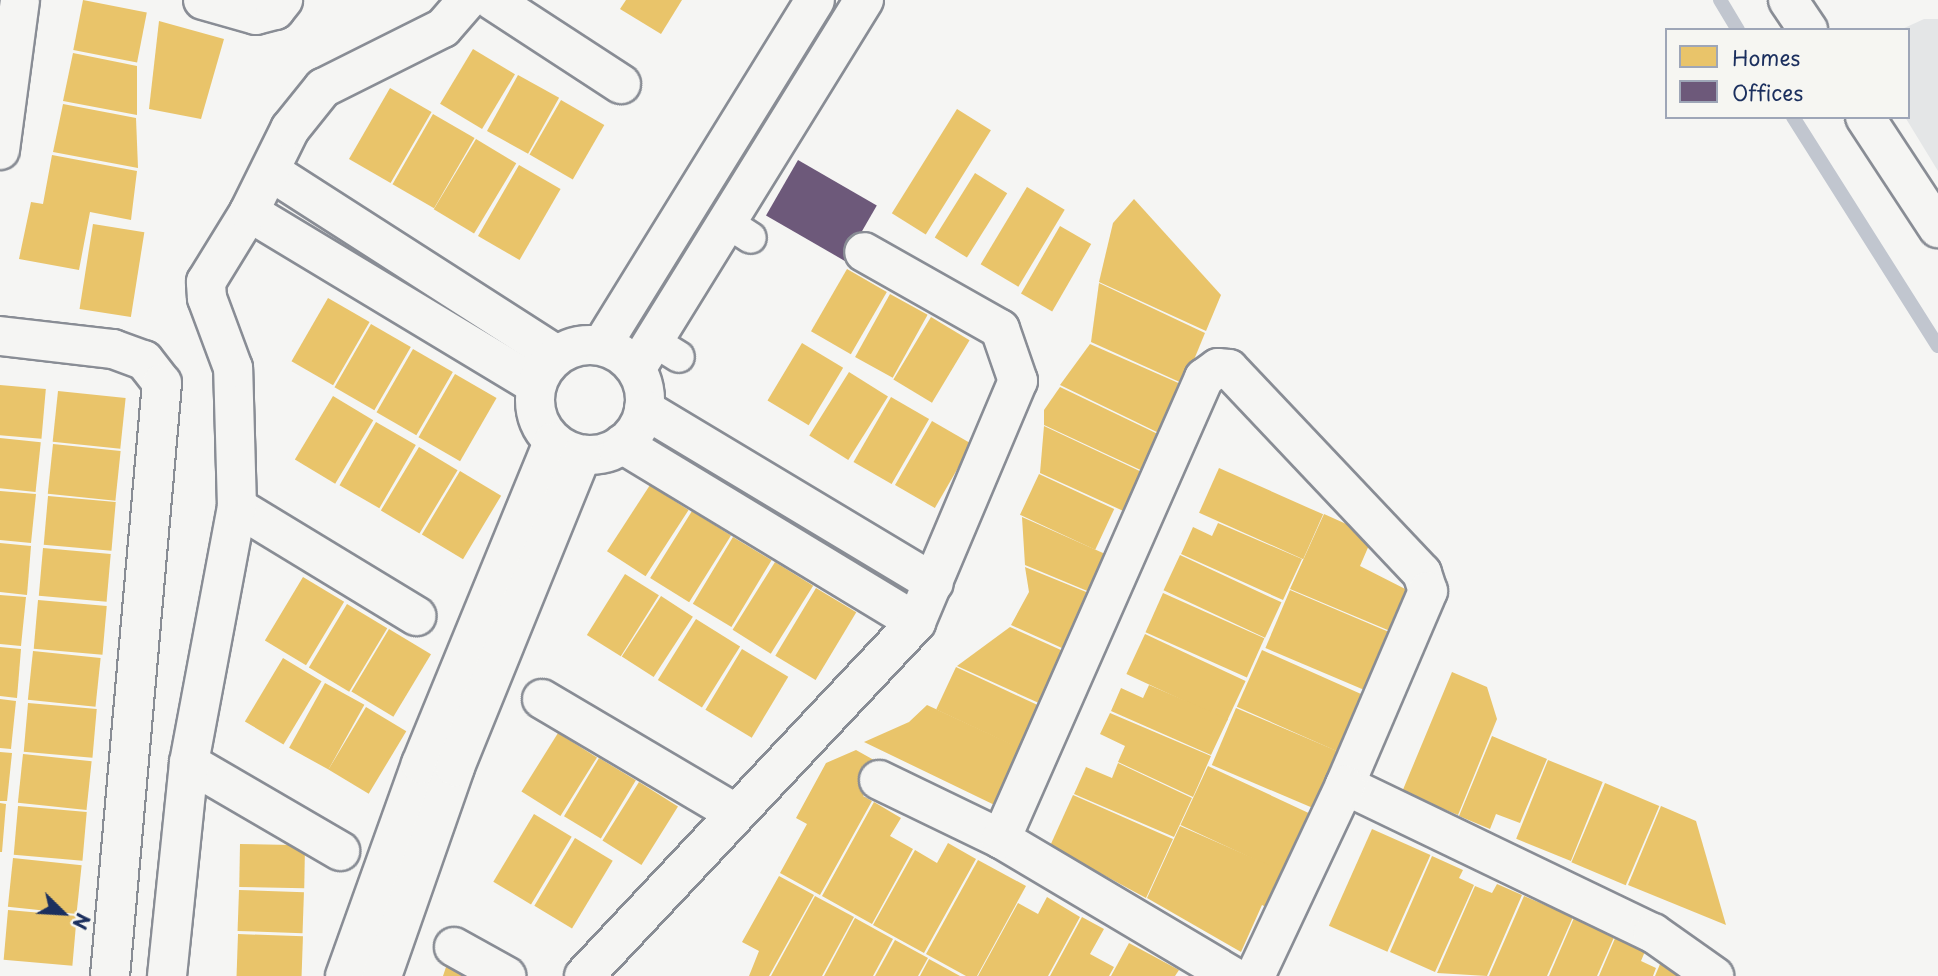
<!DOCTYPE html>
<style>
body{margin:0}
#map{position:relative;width:1938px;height:976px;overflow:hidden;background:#f5f5f3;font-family:"Playpen Sans",sans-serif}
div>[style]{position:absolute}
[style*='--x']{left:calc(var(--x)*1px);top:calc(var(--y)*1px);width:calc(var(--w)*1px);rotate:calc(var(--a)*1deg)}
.green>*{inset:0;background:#e4e6e7}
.homes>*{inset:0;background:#e9c46a;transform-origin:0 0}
.offices>*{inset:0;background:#6d597a;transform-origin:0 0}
.stream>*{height:14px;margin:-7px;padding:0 7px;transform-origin:7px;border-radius:7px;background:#c1c6cf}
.roads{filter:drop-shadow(2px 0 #898d95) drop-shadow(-2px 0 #898d95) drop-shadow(0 2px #898d95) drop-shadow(0 -2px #898d95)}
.lane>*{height:30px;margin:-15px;padding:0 15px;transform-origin:15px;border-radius:15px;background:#f5f5f3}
.street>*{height:38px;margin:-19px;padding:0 19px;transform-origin:19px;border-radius:19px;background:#f5f5f3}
.street>.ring{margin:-19px;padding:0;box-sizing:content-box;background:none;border:38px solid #f5f5f3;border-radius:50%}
.primary>*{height:38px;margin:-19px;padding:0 19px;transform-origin:19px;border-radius:19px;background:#f5f5f3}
span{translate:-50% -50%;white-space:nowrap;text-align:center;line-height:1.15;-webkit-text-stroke:7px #f6f6f2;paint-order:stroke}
.legend{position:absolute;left:1665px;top:28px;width:245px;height:91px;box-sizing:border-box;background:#f6f6f2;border:2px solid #9ea6b7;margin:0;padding:9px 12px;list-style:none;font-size:21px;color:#1b2f5e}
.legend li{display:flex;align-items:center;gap:14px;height:35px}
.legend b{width:35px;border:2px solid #9ea6b7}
.north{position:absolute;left:28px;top:878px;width:70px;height:70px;-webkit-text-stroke:5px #f6f6f2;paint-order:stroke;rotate:114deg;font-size:19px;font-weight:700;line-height:28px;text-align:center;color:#1b2f5e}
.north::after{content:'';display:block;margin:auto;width:24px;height:32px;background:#1b2f5e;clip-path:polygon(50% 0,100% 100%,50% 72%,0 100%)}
</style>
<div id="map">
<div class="green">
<div style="clip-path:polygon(1924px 19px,1938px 19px,1938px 171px,1905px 117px,1908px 30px,1900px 30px)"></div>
</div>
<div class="homes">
<div style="left:83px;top:0;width:65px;height:51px;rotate:11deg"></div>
<div style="clip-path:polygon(626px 0,682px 0,661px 34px,620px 9px)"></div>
<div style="clip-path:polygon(159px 21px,224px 39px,201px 119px,149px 109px)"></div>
<div style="left:473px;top:49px;width:49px;height:64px;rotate:31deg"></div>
<div style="clip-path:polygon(73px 53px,137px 66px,137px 115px,63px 101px)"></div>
<div style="left:518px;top:75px;width:47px;height:64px;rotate:29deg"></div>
<div style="left:390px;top:88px;width:48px;height:82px;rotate:30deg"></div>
<div style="left:561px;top:100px;width:50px;height:63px;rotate:30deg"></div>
<div style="clip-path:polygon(63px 104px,136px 118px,138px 168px,53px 152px)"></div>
<div style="left:957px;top:109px;width:40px;height:123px;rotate:32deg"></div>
<div style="left:433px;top:114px;width:48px;height:81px;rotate:30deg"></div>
<div style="left:476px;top:139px;width:47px;height:82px;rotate:31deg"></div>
<div style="clip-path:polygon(52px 155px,137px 171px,131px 220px,90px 212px,79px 270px,19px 259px,31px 202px,43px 204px)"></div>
<div style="left:519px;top:165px;width:48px;height:82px;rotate:30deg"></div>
<div style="left:975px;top:173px;width:38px;height:76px;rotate:32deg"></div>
<div style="left:1027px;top:187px;width:44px;height:90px;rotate:31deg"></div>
<div style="clip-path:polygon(1134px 199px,1221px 295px,1206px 331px,1099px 282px,1113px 223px)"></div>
<div style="left:93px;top:224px;width:52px;height:86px;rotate:9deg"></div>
<div style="left:1060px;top:226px;width:36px;height:78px;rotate:30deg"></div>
<div style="left:847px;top:269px;width:46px;height:72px;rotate:30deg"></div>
<div style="clip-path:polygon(1099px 283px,1205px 333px,1184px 384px,1091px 342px)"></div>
<div style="left:890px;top:294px;width:43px;height:72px;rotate:29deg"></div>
<div style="left:328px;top:298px;width:48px;height:73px;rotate:30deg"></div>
<div style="left:931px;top:317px;width:45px;height:73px;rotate:31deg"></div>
<div style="left:371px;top:324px;width:46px;height:73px;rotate:30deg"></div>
<div style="left:802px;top:343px;width:48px;height:67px;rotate:31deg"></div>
<div style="clip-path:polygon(1090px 344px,1183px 385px,1163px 435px,1060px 385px)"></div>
<div style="left:413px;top:349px;width:46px;height:73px;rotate:30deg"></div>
<div style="left:849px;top:372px;width:46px;height:75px;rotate:32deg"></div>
<div style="left:455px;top:374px;width:48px;height:73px;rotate:30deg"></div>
<div style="left:0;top:385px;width:46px;height:50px;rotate:5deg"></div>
<div style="clip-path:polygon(1060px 387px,1162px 436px,1147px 473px,1044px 425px,1044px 410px)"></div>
<div style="left:58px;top:391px;width:68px;height:51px;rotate:6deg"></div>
<div style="left:333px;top:396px;width:47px;height:74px;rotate:31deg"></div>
<div style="left:891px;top:397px;width:44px;height:75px;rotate:30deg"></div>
<div style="left:932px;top:421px;width:46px;height:74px;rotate:30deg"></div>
<div style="left:376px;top:422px;width:46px;height:73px;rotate:30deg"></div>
<div style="clip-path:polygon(1044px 426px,1146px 474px,1130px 514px,1040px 473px)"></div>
<div style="left:0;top:438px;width:41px;height:50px;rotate:6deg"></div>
<div style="left:53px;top:444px;width:68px;height:50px;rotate:6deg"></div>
<div style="left:419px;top:447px;width:45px;height:74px;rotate:31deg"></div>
<div style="left:1219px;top:468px;width:114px;height:49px;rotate:24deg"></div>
<div style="left:460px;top:471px;width:48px;height:74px;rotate:31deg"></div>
<div style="left:1039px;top:474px;width:83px;height:45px;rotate:25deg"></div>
<div style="left:650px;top:485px;width:46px;height:79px;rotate:33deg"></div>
<div style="clip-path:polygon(0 491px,36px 494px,31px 543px,0 540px)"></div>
<div style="left:48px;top:496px;width:68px;height:49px;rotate:5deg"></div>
<div style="left:692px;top:511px;width:46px;height:79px;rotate:32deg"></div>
<div style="clip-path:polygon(1324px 514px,1373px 536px,1360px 566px,1419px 596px,1402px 636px,1290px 589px)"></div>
<div style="clip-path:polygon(1022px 517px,1112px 557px,1097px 595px,1025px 565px)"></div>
<div style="clip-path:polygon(1218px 523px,1302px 559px,1283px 600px,1181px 554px,1193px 527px,1212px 536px)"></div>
<div style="left:733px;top:537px;width:45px;height:78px;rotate:31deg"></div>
<div style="clip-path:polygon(0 543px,31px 546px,27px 595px,0 592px)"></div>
<div style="left:43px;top:548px;width:68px;height:48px;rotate:5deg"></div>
<div style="left:1180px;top:555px;width:112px;height:39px;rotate:25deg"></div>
<div style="left:775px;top:562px;width:45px;height:80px;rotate:32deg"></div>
<div style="clip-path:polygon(1025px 567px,1096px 596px,1073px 653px,1011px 625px,1029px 592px)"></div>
<div style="left:625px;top:574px;width:40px;height:72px;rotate:32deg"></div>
<div style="left:303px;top:577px;width:48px;height:74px;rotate:31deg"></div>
<div style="left:816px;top:588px;width:47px;height:79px;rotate:31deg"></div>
<div style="left:1290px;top:590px;width:121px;height:63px;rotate:23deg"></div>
<div style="left:1163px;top:593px;width:111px;height:43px;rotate:24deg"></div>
<div style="clip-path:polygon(0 595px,26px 597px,21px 646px,0 644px)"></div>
<div style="left:661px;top:596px;width:38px;height:72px;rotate:33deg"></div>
<div style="left:38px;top:600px;width:69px;height:49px;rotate:5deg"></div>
<div style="left:347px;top:604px;width:47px;height:74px;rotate:31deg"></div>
<div style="left:696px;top:619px;width:52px;height:72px;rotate:32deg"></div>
<div style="clip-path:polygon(1010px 627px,1072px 655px,1050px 708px,957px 666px)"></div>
<div style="left:389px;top:629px;width:49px;height:73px;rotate:31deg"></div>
<div style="left:1145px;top:634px;width:111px;height:44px;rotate:25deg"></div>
<div style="clip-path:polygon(0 647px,21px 649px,17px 698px,0 696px)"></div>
<div style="left:742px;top:649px;width:54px;height:71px;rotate:31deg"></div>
<div style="left:1262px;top:650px;width:122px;height:62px;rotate:24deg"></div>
<div style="left:33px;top:651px;width:68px;height:49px;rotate:6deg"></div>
<div style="left:283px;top:658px;width:45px;height:74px;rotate:31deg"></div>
<div style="left:956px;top:667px;width:102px;height:47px;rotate:25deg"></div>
<div style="clip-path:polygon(1452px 672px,1487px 687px,1497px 719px,1458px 815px,1402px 792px)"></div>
<div style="left:325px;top:683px;width:45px;height:74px;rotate:29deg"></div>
<div style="clip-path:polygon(1149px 685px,1228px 719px,1211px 755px,1111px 711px,1121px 688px,1143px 698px)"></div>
<div style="clip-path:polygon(0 699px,16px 701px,11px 749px,0 748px)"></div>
<div style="left:28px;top:703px;width:69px;height:49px;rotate:5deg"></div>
<div style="clip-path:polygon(927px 705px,1031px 753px,1007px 811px,864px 742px,909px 722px)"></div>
<div style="left:366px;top:707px;width:47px;height:73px;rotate:31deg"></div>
<div style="left:1236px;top:708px;width:122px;height:62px;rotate:23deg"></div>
<div style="clip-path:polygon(1110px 713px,1211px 756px,1193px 797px,1118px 762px,1125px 746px,1100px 734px)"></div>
<div style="left:558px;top:733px;width:46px;height:69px;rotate:32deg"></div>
<div style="clip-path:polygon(1492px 736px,1547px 759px,1520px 823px,1496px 814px,1490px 829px,1459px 816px)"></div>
<div style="clip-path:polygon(856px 750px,881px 764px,863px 796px,872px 801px,820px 895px,780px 873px,807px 824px,796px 818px,826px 763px)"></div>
<div style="clip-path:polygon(0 752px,12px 753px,7px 801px,0 801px)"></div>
<div style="left:23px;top:754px;width:69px;height:49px;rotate:6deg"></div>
<div style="left:599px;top:758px;width:43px;height:68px;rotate:31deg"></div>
<div style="left:1548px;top:760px;width:59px;height:85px;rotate:22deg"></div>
<div style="clip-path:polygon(1118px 763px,1192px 798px,1174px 837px,1074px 794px,1086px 767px,1112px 778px)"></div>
<div style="left:1208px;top:766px;width:124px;height:65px;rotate:25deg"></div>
<div style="left:639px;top:782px;width:46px;height:69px;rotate:32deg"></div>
<div style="left:1605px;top:783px;width:59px;height:86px;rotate:23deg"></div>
<div style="clip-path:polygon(1073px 795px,1173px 839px,1146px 898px,1050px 846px)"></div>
<div style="clip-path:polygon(874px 802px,901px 818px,890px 836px,913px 849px,872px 924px,822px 896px)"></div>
<div style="clip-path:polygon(0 803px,6px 804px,2px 852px,0 852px)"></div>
<div style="left:18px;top:806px;width:69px;height:49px;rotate:5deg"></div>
<div style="clip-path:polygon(1661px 806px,1696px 821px,1726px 925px,1628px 885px)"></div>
<div style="left:534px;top:814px;width:44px;height:79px;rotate:31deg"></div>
<div style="clip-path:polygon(1180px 826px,1294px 876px,1278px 913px,1262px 905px,1241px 952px,1147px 898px)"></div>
<div style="left:1372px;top:829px;width:64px;height:106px;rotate:24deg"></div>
<div style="left:575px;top:838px;width:44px;height:79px;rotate:31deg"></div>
<div style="clip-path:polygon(948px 843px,976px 859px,924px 953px,873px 925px,915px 850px,937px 863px)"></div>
<div style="left:240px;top:844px;width:65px;height:43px;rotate:1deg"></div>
<div style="clip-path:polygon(1432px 856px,1463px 870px,1459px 878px,1474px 885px,1435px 972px,1390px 952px)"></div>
<div style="left:13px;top:858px;width:69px;height:49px;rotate:6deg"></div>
<div style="clip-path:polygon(978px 860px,1026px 886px,977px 976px,966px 976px,926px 954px)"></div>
<div style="clip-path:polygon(779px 876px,814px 895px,769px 976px,749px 976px,759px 951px,742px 942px)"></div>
<div style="clip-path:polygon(1497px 884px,1522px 895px,1487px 976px,1437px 973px,1475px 886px,1492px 893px)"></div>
<div style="left:239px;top:890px;width:65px;height:41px;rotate:2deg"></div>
<div style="clip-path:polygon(815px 896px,854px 917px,822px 976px,771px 976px)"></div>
<div style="clip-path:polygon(1524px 896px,1573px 917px,1547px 976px,1489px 976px)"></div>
<div style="clip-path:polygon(1047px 897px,1080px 917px,1048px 976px,978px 976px,1018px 903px,1038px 914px)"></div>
<div style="left:8px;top:910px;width:69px;height:50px;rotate:5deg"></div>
<div style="clip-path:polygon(1082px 917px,1104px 929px,1090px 954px,1114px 967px,1109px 976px,1050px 976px)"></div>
<div style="clip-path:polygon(855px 918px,893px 939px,873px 976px,824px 976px)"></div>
<div style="clip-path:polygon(1574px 918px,1615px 935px,1597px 976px,1549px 976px)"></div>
<div style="left:238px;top:934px;width:65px;height:42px;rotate:2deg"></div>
<div style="clip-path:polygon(1616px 936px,1646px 949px,1641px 961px,1656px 968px,1653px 976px,1599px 976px)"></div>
<div style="clip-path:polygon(895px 940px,928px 958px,918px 976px,875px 976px)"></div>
<div style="clip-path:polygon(1129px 943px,1179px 970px,1175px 976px,1111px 976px)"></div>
<div style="clip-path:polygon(1663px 957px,1700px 976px,1655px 976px)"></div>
<div style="clip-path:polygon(929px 959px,960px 976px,920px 976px)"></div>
<div style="clip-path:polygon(448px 961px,474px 976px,443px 976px)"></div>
</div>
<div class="offices">
<div style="left:798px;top:160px;width:91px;height:64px;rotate:30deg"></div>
</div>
<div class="stream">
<div style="--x:1720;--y:0;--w:35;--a:59"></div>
<div style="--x:1793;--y:117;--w:271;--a:57.7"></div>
</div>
<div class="roads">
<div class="lane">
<div style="--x:728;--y:223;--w:27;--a:33"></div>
<div style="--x:655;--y:342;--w:28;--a:32"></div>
</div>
<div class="street">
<div style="--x:203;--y:0;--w:55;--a:15.8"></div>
<div style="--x:256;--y:15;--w:20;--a:-15"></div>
<div style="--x:275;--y:10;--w:13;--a:-51"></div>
<div style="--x:492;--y:0;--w:154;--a:33.1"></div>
<div style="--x:0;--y:150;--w:151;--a:-82.4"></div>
<div style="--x:270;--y:171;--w:341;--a:32.7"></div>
<div style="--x:249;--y:212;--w:335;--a:31.1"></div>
<div style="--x:0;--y:336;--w:114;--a:6.6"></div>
<div style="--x:113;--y:349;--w:33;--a:20"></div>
<div style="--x:144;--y:360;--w:29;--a:52"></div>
<div style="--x:162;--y:383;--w:595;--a:95.01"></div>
<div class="ring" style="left:535px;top:345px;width:72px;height:72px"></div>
<div style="--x:602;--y:345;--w:405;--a:-58.3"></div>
<div style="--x:636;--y:369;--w:434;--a:-58.3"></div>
<div style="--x:644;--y:409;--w:338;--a:31"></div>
<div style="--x:622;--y:444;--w:344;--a:31.2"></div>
<div style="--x:237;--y:507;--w:210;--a:31.3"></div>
<div style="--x:542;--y:699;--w:224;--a:30.6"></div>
<div style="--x:189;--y:763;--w:175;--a:30.2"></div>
<div style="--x:879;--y:780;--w:136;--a:25.8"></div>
<div style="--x:1001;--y:839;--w:269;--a:30.7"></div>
<div style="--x:1345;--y:785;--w:342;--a:25.7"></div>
<div style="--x:1653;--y:933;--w:75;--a:35.2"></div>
<div style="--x:1001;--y:839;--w:504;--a:-66.23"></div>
<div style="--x:1204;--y:378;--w:17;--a:-36"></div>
<div style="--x:1218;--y:368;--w:11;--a:5"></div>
<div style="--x:1229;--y:369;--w:281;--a:46.6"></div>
<div style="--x:1422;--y:573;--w:19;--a:72"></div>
<div style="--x:1428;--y:591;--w:211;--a:113.2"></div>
<div style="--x:1345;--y:785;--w:211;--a:115.2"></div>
<div style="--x:454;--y:947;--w:60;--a:29.1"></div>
<div style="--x:167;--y:976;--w:214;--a:-84.1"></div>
<div style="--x:189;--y:763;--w:260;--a:-79.4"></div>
<div style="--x:237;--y:507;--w:139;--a:-91.6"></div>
<div style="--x:233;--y:368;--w:75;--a:-110.4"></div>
<div style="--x:207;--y:298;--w:16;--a:-94"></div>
<div style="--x:206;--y:282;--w:82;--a:-58.4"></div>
<div style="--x:249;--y:212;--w:93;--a:-63.7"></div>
<div style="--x:290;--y:129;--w:53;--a:-51.2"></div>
<div style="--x:323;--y:88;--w:134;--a:-26.6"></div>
<div style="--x:443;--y:28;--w:37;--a:-49"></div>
<div style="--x:345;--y:976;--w:225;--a:-70.3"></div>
<div style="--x:421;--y:764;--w:348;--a:-67.7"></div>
<div style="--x:382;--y:976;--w:221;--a:-70.7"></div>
<div style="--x:455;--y:767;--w:337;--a:-67.9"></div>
<div style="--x:584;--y:976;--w:485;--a:-46.8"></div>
<div style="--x:916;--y:622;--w:262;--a:-67.1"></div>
<div style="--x:1018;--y:381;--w:55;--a:-109.1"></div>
<div style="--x:1000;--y:329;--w:156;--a:-150.5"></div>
</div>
<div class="primary">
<div style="--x:1788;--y:0;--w:36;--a:56"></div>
<div style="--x:1865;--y:117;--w:133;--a:56.7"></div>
</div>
</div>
<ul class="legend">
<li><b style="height:19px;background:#e9c46a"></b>Homes</li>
<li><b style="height:19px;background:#6d597a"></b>Offices</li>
</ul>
<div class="north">N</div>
</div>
